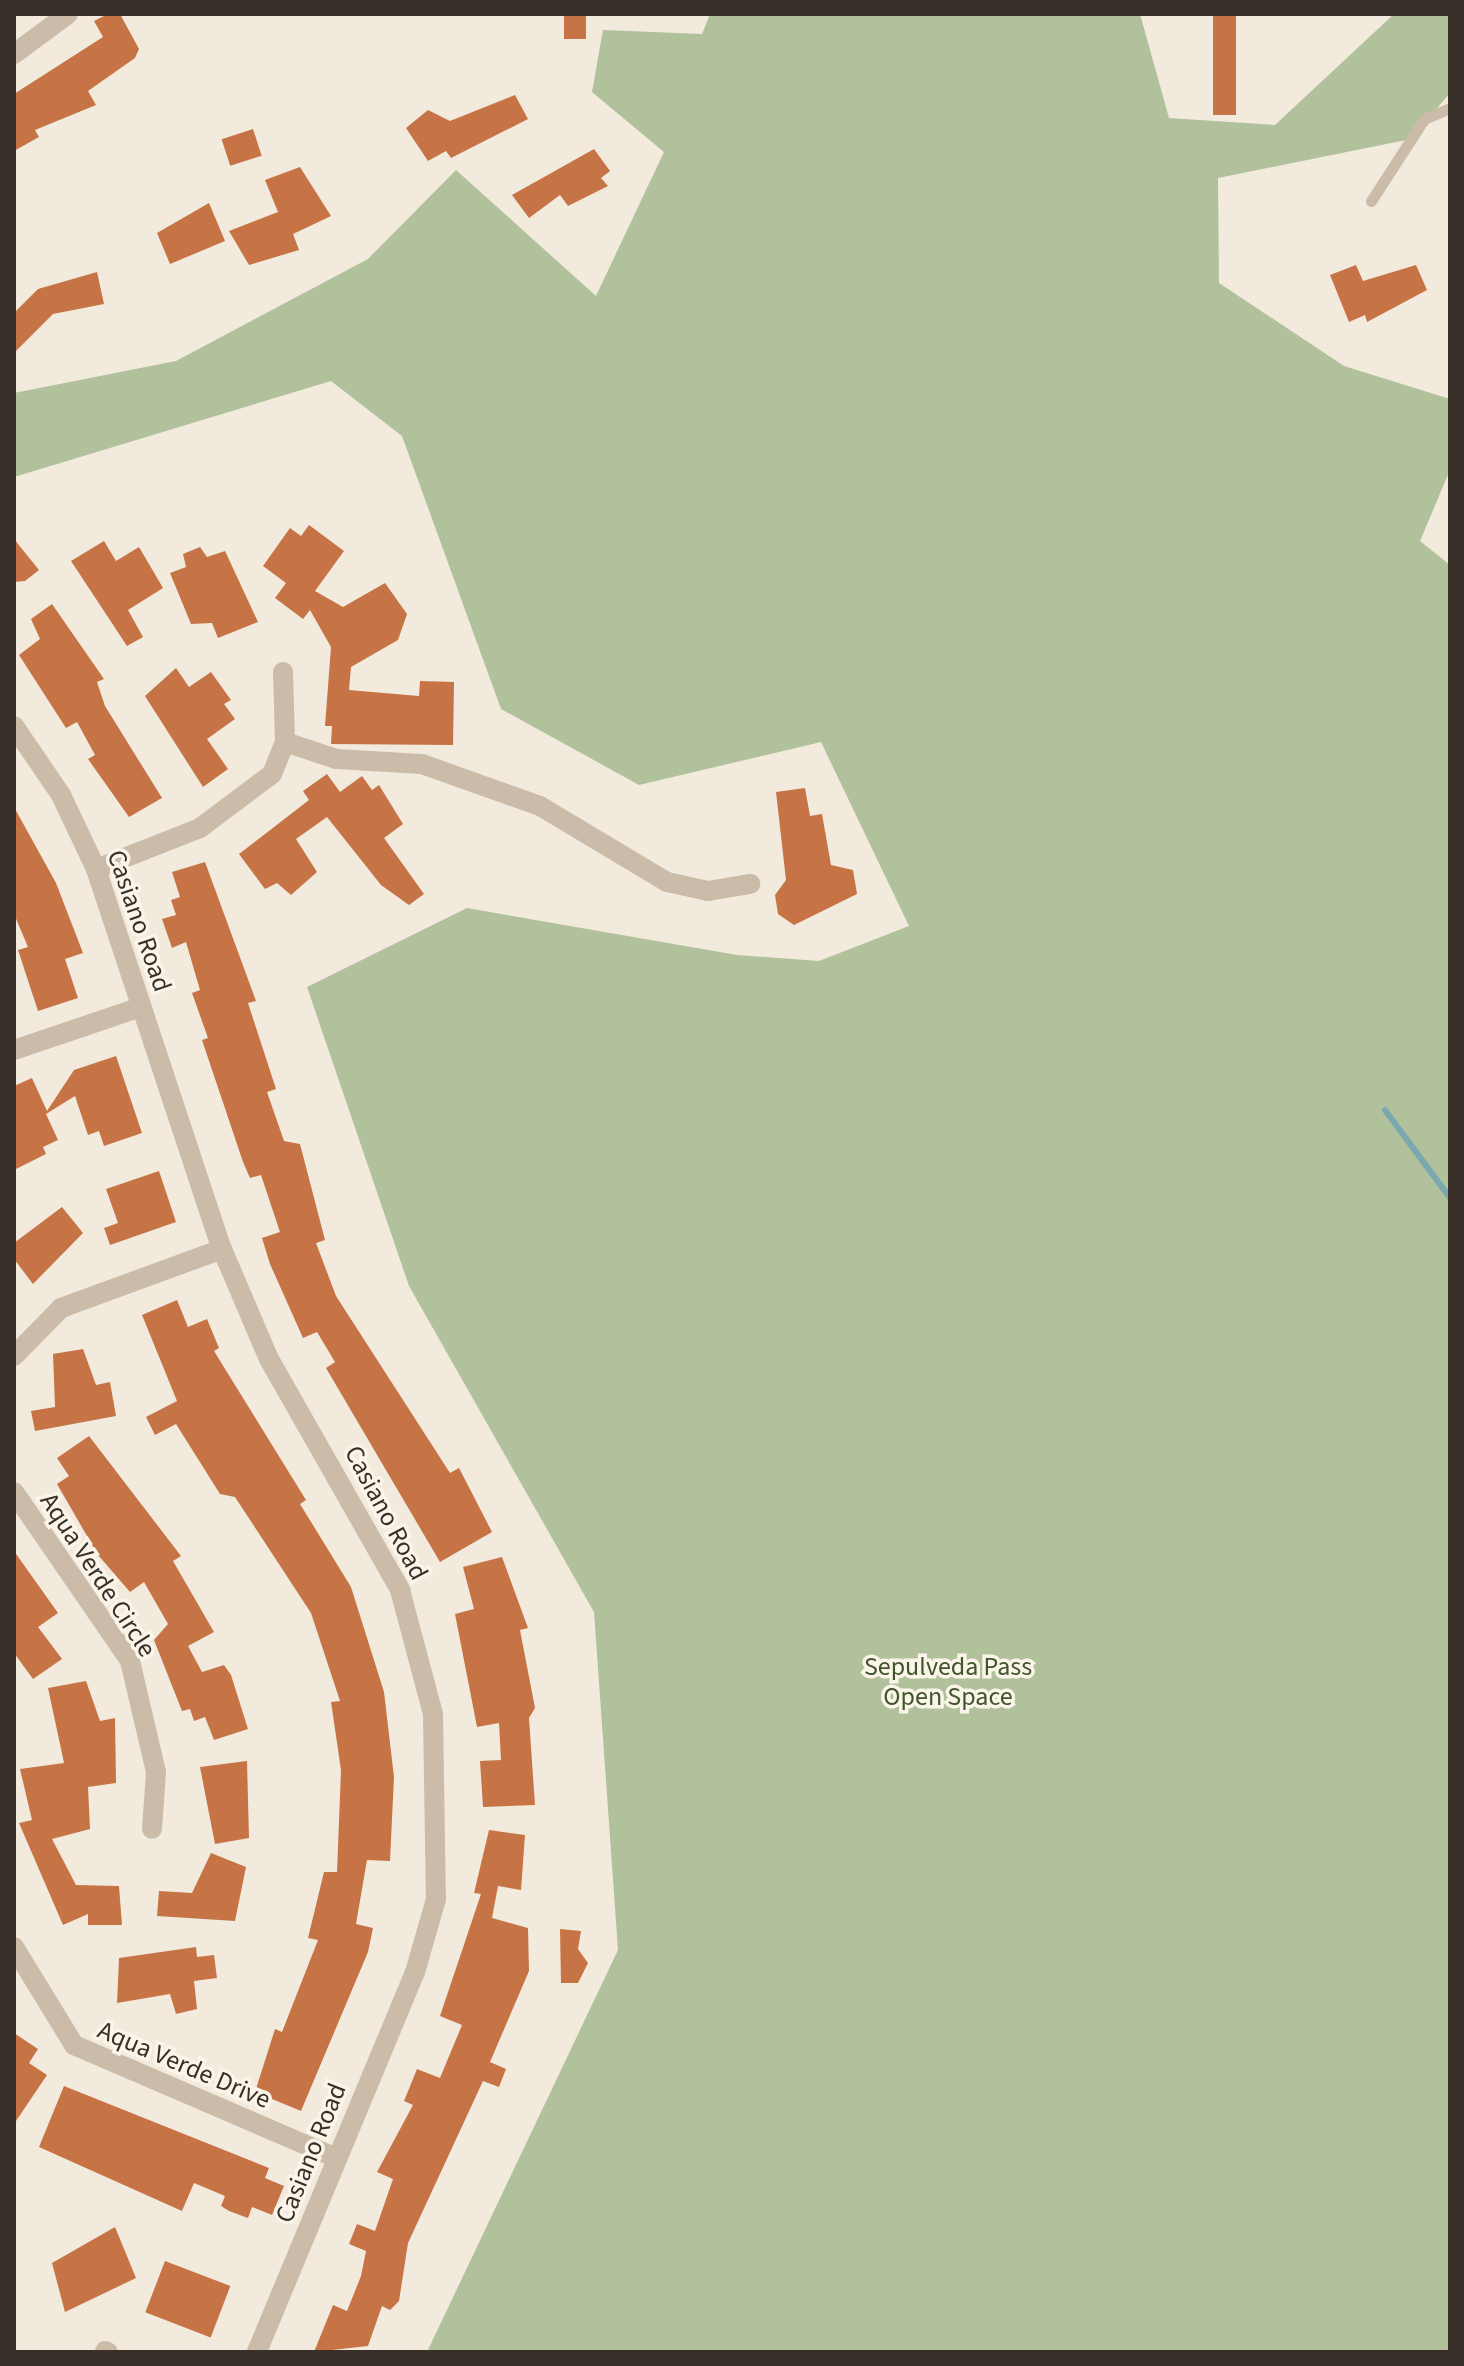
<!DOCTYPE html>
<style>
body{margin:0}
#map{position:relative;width:1464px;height:2366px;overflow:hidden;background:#f2eadc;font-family:"Source Sans 3",sans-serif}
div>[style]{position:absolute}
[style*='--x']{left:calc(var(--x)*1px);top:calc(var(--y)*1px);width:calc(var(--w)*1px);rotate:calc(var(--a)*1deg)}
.green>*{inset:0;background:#b0c19c}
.stream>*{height:6px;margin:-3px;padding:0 3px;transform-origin:3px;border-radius:3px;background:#7ba7af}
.building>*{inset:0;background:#c67446;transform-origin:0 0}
.service>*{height:11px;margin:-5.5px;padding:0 5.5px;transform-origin:5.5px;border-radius:5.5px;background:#cabca8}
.minor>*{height:20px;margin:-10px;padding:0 10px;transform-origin:10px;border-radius:10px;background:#cabca8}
span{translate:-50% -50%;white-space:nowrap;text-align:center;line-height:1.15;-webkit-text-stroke:7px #faf4e9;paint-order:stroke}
.street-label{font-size:26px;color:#372f28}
.park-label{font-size:26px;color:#41552c}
.frame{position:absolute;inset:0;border:16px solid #372f28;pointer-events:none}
</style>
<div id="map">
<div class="green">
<div style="clip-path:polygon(710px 14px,1140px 14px,1169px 118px,1275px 125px,1394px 14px,1450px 14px,1450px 93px,1411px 139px,1218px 178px,1219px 283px,1344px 366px,1450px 399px,1450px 470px,1420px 541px,1450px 565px,1450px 2352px,427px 2352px,618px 1950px,594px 1612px,409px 1286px,307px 987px,467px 908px,737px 955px,819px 961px,909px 926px,821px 742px,639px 785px,501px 709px,402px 436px,331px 381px,14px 477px,14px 393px,176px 361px,368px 259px,456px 170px,596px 296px,664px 152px,592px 92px,603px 30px,702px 34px)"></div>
</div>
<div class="stream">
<div style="--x:1385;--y:1110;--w:109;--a:53.5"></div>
</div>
<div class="building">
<div style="clip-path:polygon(108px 14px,120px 14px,139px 49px,135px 58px,88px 91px,96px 105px,35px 130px,39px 137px,14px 151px,14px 94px,103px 37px,94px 21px)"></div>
<div style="left:564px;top:14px;width:22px;height:25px"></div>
<div style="left:1213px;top:14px;width:23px;height:101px"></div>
<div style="clip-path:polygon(515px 95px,528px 119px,451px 158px,446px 151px,428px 161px,406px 128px,428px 110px,450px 121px)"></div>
<div style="left:253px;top:129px;width:28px;height:33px;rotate:72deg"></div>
<div style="clip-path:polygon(594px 149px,610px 171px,601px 178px,608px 186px,568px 206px,560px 195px,529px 218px,512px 195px)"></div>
<div style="clip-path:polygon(300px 167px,331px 216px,293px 234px,299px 250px,249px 265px,229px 231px,278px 212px,265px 180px)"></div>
<div style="clip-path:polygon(209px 203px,225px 241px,170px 264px,157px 233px)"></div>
<div style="clip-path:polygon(1356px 265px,1363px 281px,1416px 265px,1427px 290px,1367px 322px,1365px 315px,1349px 322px,1330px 275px)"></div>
<div style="clip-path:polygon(97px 272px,104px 304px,53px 314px,14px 353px,14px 313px,38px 289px)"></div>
<div style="clip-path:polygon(309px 525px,344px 551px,315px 591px,343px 607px,385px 583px,407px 614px,398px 640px,351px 667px,349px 690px,419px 696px,420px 681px,454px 682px,453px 745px,331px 744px,332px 726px,325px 726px,331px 647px,310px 610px,303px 619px,275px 598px,286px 583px,263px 566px,290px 528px,301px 536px)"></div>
<div style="clip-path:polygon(14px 539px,39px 570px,25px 581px,14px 582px)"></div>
<div style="clip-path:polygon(104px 541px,116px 561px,139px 547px,163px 588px,128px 610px,143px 637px,127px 646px,71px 561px)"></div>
<div style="clip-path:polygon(200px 547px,207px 557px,225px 551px,258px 622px,218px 638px,212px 623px,191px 624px,170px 573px,186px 567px,183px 554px)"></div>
<div style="clip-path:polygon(52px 604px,104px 679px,97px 682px,105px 706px,162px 798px,129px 817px,88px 759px,95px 755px,77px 722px,66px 728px,19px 655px,40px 639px,31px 619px)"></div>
<div style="clip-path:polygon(176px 668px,189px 687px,211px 672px,231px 700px,224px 704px,235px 719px,207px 739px,228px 769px,203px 787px,145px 696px)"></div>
<div style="clip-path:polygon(327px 774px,340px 792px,362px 776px,372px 790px,379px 785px,403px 824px,384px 838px,424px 894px,409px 905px,381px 885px,327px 817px,296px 839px,317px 872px,291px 895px,277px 883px,265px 889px,239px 854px,309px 800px,303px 791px)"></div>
<div style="clip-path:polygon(805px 788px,810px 816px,822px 814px,831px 865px,853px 870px,857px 894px,794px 925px,778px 914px,775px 895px,786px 880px,776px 792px)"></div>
<div style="clip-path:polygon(14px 807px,56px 883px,83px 953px,65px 959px,78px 998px,38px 1011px,18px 950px,28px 947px,14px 914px)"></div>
<div style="clip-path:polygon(205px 862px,256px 1001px,248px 1003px,276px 1089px,267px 1092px,284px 1141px,300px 1144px,325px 1240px,316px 1243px,336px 1296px,450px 1473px,459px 1468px,492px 1532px,440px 1562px,326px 1368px,335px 1362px,317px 1332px,303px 1338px,270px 1264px,262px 1238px,280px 1232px,261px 1175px,250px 1178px,243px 1162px,202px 1040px,208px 1038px,192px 993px,200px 990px,186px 942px,172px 948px,162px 919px,176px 915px,171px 900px,180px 897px,172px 872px)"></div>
<div style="clip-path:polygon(116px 1056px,142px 1133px,104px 1146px,99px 1131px,88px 1135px,75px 1096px,46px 1114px,58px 1140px,43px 1147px,46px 1154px,14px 1170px,14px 1086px,32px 1078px,47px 1111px,74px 1070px)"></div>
<div style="clip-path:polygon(159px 1171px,176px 1222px,110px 1245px,104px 1228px,118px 1223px,106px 1189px)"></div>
<div style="clip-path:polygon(62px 1207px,83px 1233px,33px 1284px,14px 1259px,14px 1243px)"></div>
<div style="clip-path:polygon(177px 1300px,188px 1327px,207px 1319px,219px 1348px,214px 1351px,306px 1500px,300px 1504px,351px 1587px,384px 1692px,394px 1777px,390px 1861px,367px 1860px,356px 1924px,373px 1928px,368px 1952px,301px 2111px,255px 2092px,275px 2029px,282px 2032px,318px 1940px,308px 1938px,324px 1872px,337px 1872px,341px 1770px,331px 1702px,340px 1701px,311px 1613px,235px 1497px,220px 1494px,176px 1424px,155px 1435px,146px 1417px,177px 1401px,142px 1315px)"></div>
<div style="clip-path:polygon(83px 1349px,96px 1385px,110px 1382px,116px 1416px,35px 1431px,31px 1411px,55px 1407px,53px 1354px)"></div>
<div style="clip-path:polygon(89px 1436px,181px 1556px,173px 1561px,214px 1632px,188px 1646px,202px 1672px,224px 1665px,231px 1675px,248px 1729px,214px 1740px,205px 1717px,194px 1721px,190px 1709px,182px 1711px,154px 1640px,168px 1624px,144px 1582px,130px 1592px,98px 1555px,57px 1484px,69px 1476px,57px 1458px)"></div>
<div style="clip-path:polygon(14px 1551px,58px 1613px,38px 1627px,62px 1659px,33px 1679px,14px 1653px)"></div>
<div style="clip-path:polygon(502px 1557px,528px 1628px,520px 1630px,535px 1708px,529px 1718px,535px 1805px,483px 1807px,480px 1761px,501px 1760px,499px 1723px,477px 1727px,455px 1614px,474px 1609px,463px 1567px)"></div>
<div style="clip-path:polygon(86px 1681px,100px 1721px,115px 1718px,116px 1783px,88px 1787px,90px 1829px,52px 1839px,76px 1885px,119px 1886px,122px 1925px,88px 1925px,88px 1914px,63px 1925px,19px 1823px,32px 1820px,20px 1769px,64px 1763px,48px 1688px)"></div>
<div style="clip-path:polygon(247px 1761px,249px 1838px,215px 1844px,200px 1767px)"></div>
<div style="clip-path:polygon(489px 1830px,525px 1835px,521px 1890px,498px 1886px,492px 1918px,528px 1928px,529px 1971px,490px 2062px,506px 2069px,499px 2087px,483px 2081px,408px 2243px,399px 2301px,390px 2310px,382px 2306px,368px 2346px,314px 2352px,333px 2305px,347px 2311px,361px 2276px,366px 2251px,349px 2244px,357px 2224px,375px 2231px,393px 2179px,377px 2172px,413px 2105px,404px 2101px,417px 2069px,440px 2078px,462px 2025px,440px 2016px,481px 1894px,474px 1893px)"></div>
<div style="clip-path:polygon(211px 1853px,246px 1867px,235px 1921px,157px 1916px,159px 1891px,192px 1893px)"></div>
<div style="clip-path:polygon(560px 1929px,581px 1931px,578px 1949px,588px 1963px,578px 1983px,561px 1983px)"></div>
<div style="clip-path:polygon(196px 1947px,197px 1957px,214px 1955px,217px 1978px,194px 1981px,197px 2009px,176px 2014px,170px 1994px,117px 2003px,119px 1958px)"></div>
<div style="clip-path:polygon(14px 2033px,38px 2049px,29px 2063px,47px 2075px,14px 2124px)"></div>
<div style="clip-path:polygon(64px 2086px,269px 2168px,265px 2178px,284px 2186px,272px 2215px,252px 2207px,248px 2218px,229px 2211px,221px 2206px,225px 2196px,194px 2183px,182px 2211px,39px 2147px)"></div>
<div style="clip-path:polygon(115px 2227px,136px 2278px,65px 2312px,52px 2263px)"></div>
<div style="left:165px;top:2261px;width:70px;height:55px;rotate:21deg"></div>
</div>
<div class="service">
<div style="--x:1371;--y:201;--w:98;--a:-57.1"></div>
<div style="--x:1424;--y:119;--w:28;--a:-23"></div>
</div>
<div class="minor">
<div style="--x:14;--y:54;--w:67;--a:-36.5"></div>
<div style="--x:14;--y:726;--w:83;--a:55.7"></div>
<div style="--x:61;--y:795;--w:82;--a:64.7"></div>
<div style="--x:96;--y:869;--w:400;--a:71.7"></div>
<div style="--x:222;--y:1249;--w:120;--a:66.9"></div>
<div style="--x:269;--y:1359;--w:266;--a:60.4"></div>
<div style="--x:400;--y:1590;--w:128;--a:75.1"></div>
<div style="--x:433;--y:1714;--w:185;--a:89.1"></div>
<div style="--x:436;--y:1899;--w:76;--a:106"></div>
<div style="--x:415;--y:1972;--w:412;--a:112.6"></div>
<div style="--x:285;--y:742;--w:54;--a:18.4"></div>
<div style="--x:336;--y:759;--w:86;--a:3.3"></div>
<div style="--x:422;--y:764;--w:125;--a:19.6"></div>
<div style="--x:540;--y:806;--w:148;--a:30.9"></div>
<div style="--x:667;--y:882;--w:42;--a:12.4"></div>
<div style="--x:708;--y:891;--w:43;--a:-9.5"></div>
<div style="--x:96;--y:869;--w:112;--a:-21.5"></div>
<div style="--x:200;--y:828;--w:90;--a:-36.9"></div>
<div style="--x:272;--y:774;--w:35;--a:-68"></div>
<div style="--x:285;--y:742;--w:70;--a:-91.6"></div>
<div style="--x:14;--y:1050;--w:134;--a:-18.7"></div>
<div style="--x:14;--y:1356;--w:67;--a:-45.6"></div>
<div style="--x:61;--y:1308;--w:171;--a:-20.1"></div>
<div style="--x:14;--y:1492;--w:205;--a:55.5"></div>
<div style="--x:130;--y:1661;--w:114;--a:76.8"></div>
<div style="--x:156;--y:1772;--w:57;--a:94"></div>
<div style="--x:14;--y:1947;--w:115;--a:58.5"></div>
<div style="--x:74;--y:2045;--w:286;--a:23.3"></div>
<div style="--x:105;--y:2351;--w:3;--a:18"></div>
</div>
<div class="street-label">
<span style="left:139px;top:921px;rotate:71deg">Casiano Road</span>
<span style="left:386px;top:1513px;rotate:62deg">Casiano Road</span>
<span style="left:98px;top:1575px;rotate:57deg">Aqua Verde Circle</span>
<span style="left:184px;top:2065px;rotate:23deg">Aqua Verde Drive</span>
<span style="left:311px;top:2153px;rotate:-68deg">Casiano Road</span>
</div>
<div class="park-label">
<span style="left:948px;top:1682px">Sepulveda Pass<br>Open Space</span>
</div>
<div class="frame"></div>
</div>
